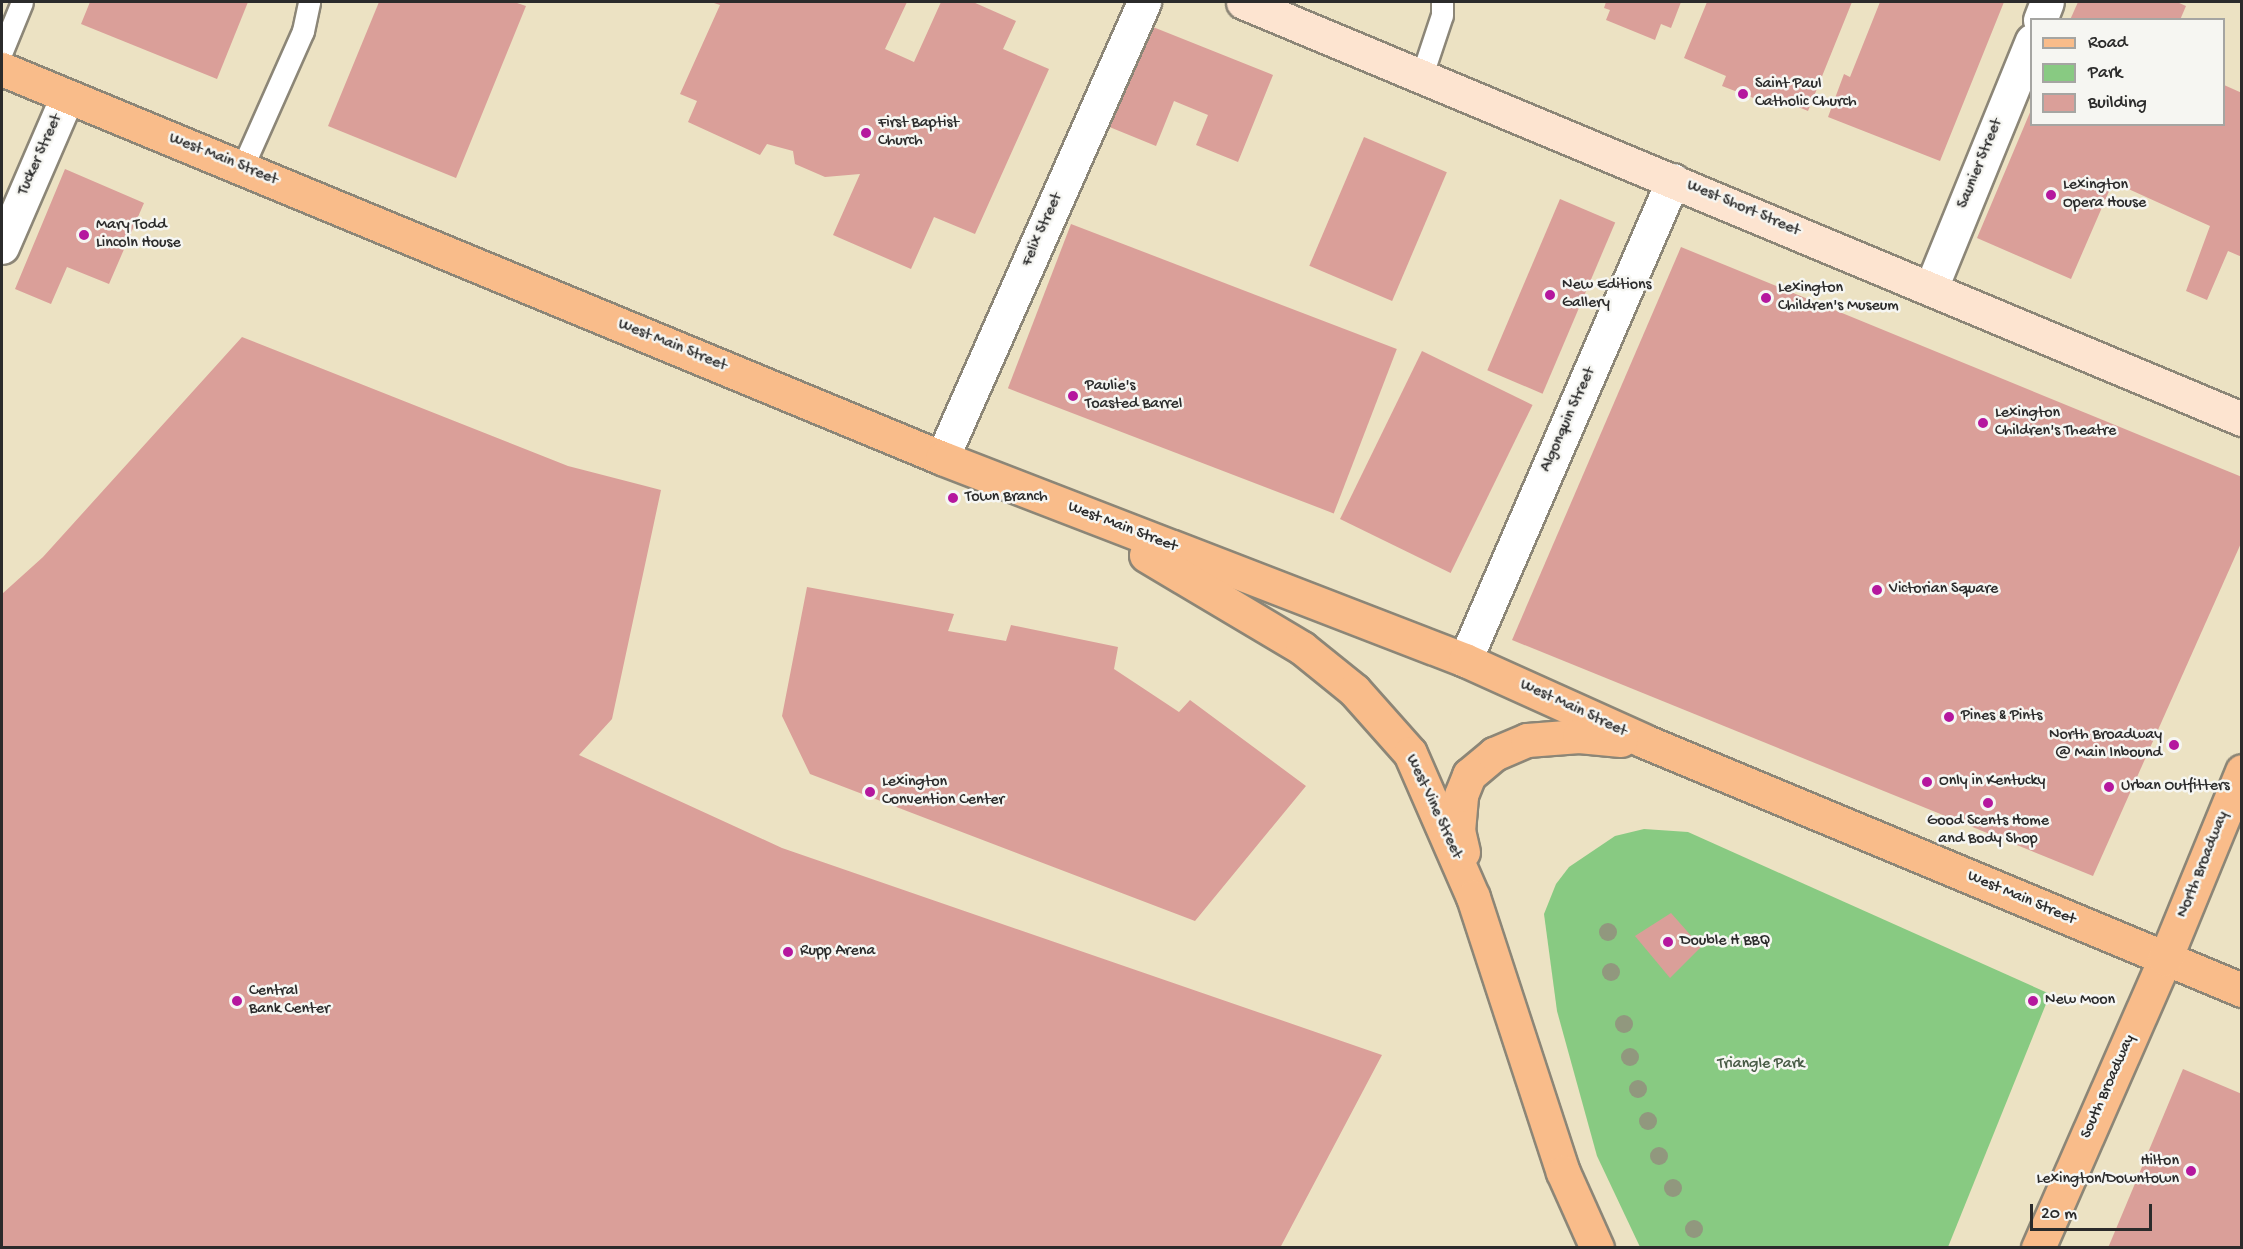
<!DOCTYPE html>
<style>
body{margin:0}
#map{position:relative;width:2243px;height:1249px;overflow:hidden;background:#ece2c3;font-family:"Gochi Hand",sans-serif}
div>[style]{position:absolute}
[style*='--x']{left:calc(var(--x)*1px);top:calc(var(--y)*1px);width:calc(var(--w)*1px);rotate:calc(var(--a)*1deg)}
.green>*{inset:0;background:#88ca82}
.building>*{inset:0;background:#da9f99;transform-origin:0 0}
.roads{filter:drop-shadow(2px 0 #8c8677) drop-shadow(-2px 0 #8c8677) drop-shadow(0 2px #8c8677) drop-shadow(0 -2px #8c8677)}
.lane>*{height:21px;margin:-10.5px;padding:0 10.5px;transform-origin:10.5px;border-radius:10.5px;background:#fff}
.street>*{height:33px;margin:-16.5px;padding:0 16.5px;transform-origin:16.5px;border-radius:16.5px;background:#fff}
.secondary>*{height:33px;margin:-16.5px;padding:0 16.5px;transform-origin:16.5px;border-radius:16.5px;background:#fde4d0}
.primary>*{height:33px;margin:-16.5px;padding:0 16.5px;transform-origin:16.5px;border-radius:16.5px;background:#f9bc8a}
.trees>*{width:18px;height:18px;margin:-9px;border-radius:50%;background:#91987e}
.dots>*{width:16px;height:16px;translate:-50% -50%;box-sizing:border-box;border:3px solid #f6f6f2;border-radius:50%}
span{translate:-50% -50%;white-space:nowrap;text-align:center;line-height:1.15;-webkit-text-stroke:5px #f6f6f2;paint-order:stroke}
.poi-label{font-size:16px;color:#2b2b2b}
.left{translate:0 -50%;text-align:left}
.right{translate:-100% -50%;text-align:right}
.street-label{font-size:16px;color:#2b2b2b}
.park-label{font-size:16px;color:#475b45}
.frame{position:absolute;inset:0;border:3px solid #2b2b2b;pointer-events:none}
.legend{position:absolute;left:2030px;top:18px;width:195px;height:108px;box-sizing:border-box;background:#f6f6f2;border:2px solid #a5a5a2;margin:0;padding:8px 10px;list-style:none;font-size:18px;color:#2b2b2b}
.legend li{display:flex;align-items:center;gap:12px;height:30px}
.legend b{width:30px;border:2px solid #a5a5a2}
.scale{position:absolute;left:2030px;top:1204px;width:122px;height:27px;box-sizing:border-box;border:3px solid #2b2b2b;border-top:0;padding-left:8px;font-size:18px;line-height:21px;white-space:nowrap;color:#2b2b2b;-webkit-text-stroke:4px #f6f6f2;paint-order:stroke}
</style>
<div id="map">
<div class="green">
<div style="clip-path:polygon(1644px 829px,1688px 832px,2050px 994px,1948px 1247px,1640px 1247px,1597px 1156px,1557px 1011px,1544px 914px,1556px 884px,1569px 867px,1615px 836px)"></div>
</div>
<div class="building">
<div style="clip-path:polygon(90px 2px,248px 2px,217px 79px,81px 24px)"></div>
<div style="clip-path:polygon(379px 2px,514px 2px,526px 6px,456px 178px,328px 126px)"></div>
<div style="clip-path:polygon(711px 2px,907px 2px,885px 49px,914px 62px,941px 2px,973px 2px,1016px 21px,1003px 49px,1049px 69px,975px 234px,934px 217px,911px 269px,833px 235px,860px 174px,825px 177px,795px 164px,793px 151px,767px 144px,760px 155px,688px 122px,697px 101px,680px 94px,720px 5px)"></div>
<div style="clip-path:polygon(1606px 2px,1681px 2px,1671px 28px,1661px 24px,1655px 40px,1606px 20px,1610px 10px,1604px 8px)"></div>
<div style="clip-path:polygon(1707px 2px,1852px 2px,1808px 111px,1772px 96px,1769px 104px,1722px 86px,1726px 76px,1684px 58px)"></div>
<div style="clip-path:polygon(1880px 2px,2004px 2px,1940px 161px,1828px 117px,1844px 74px,1850px 77px)"></div>
<div style="clip-path:polygon(2078px 2px,2177px 2px,2186px 6px,2180px 20px,2070px 20px)"></div>
<div style="clip-path:polygon(1148px 25px,1273px 75px,1238px 162px,1196px 145px,1208px 115px,1174px 101px,1156px 146px,1107px 126px)"></div>
<div style="clip-path:polygon(2224px 85px,2242px 93px,2242px 257px,2228px 251px,2207px 300px,2186px 291px,2210px 226px,2113px 182px,2071px 279px,1977px 238px,2031px 110px,2032px 124px,2224px 124px)"></div>
<div style="left:1364px;top:137px;width:90px;height:140px;rotate:23deg"></div>
<div style="clip-path:polygon(65px 169px,144px 203px,109px 284px,67px 267px,51px 304px,15px 289px)"></div>
<div style="left:1560px;top:199px;width:60px;height:186px;rotate:23deg"></div>
<div style="left:1071px;top:224px;width:349px;height:176px;rotate:21deg"></div>
<div style="clip-path:polygon(1681px 247px,2242px 477px,2242px 541px,2093px 876px,1512px 640px)"></div>
<div style="clip-path:polygon(242px 337px,568px 466px,661px 490px,612px 719px,579px 755px,782px 848px,1382px 1055px,1280px 1248px,2px 1248px,2px 594px,43px 557px)"></div>
<div style="left:1422px;top:351px;width:123px;height:187px;rotate:26deg"></div>
<div style="clip-path:polygon(807px 587px,954px 614px,948px 631px,1006px 641px,1011px 625px,1118px 647px,1114px 669px,1179px 712px,1190px 700px,1306px 786px,1195px 921px,810px 774px,782px 716px)"></div>
<div style="clip-path:polygon(1671px 913px,1701px 947px,1670px 978px,1635px 936px)"></div>
<div style="clip-path:polygon(2183px 1069px,2242px 1094px,2242px 1248px,2108px 1248px)"></div>
</div>
<div class="roads">
<div class="lane">
<div style="--x:2;--y:51;--w:53;--a:-67.8"></div>
<div style="--x:1422;--y:75;--w:63;--a:-71.6"></div>
<div style="--x:1442;--y:15;--w:13;--a:-90"></div>
<div style="--x:242;--y:168;--w:150;--a:-66"></div>
<div style="--x:303;--y:31;--w:30;--a:-78"></div>
</div>
<div class="street">
<div style="--x:2040;--y:20;--w:19;--a:-69"></div>
<div style="--x:2;--y:247;--w:163;--a:-66.6"></div>
<div style="--x:1931;--y:288;--w:267;--a:-67.8"></div>
<div style="--x:942;--y:458;--w:499;--a:-66.1"></div>
<div style="--x:1465;--y:660;--w:523;--a:-66.57"></div>
</div>
<div class="secondary">
<div style="--x:1243;--y:2;--w:1083;--a:22.66"></div>
</div>
<div class="primary">
<div style="--x:2;--y:69;--w:1017;--a:22.48"></div>
<div style="--x:942;--y:458;--w:561;--a:21.12"></div>
<div style="--x:1465;--y:660;--w:196;--a:24.3"></div>
<div style="--x:1644;--y:741;--w:648;--a:22.61"></div>
<div style="--x:1146;--y:555;--w:182;--a:30.8"></div>
<div style="--x:1302;--y:648;--w:67;--a:38.9"></div>
<div style="--x:1354;--y:690;--w:84;--a:48.4"></div>
<div style="--x:1410;--y:753;--w:157;--a:66.4"></div>
<div style="--x:1473;--y:897;--w:289;--a:71.9"></div>
<div style="--x:1563;--y:1172;--w:83;--a:65.9"></div>
<div style="--x:1463;--y:852;--w:22;--a:-103"></div>
<div style="--x:1458;--y:831;--w:36;--a:-85"></div>
<div style="--x:1461;--y:795;--w:22;--a:-68"></div>
<div style="--x:1469;--y:775;--w:33;--a:-40"></div>
<div style="--x:1494;--y:754;--w:36;--a:-23"></div>
<div style="--x:1527;--y:740;--w:52;--a:-4.4"></div>
<div style="--x:1579;--y:736;--w:42;--a:5.4"></div>
<div style="--x:2038;--y:1248;--w:316;--a:-66.3"></div>
<div style="--x:2165;--y:959;--w:203;--a:-67.7"></div>
</div>
</div>
<div class="trees">
<div style="left:1608px;top:932px"></div>
<div style="left:1611px;top:972px"></div>
<div style="left:1624px;top:1024px"></div>
<div style="left:1630px;top:1057px"></div>
<div style="left:1638px;top:1089px"></div>
<div style="left:1648px;top:1121px"></div>
<div style="left:1659px;top:1156px"></div>
<div style="left:1673px;top:1188px"></div>
<div style="left:1694px;top:1229px"></div>
</div>
<div class="dots">
<div style="left:1743px;top:94px;background:#b5179e"></div>
<div style="left:866px;top:133px;background:#b5179e"></div>
<div style="left:2051px;top:195px;background:#b5179e"></div>
<div style="left:84px;top:235px;background:#b5179e"></div>
<div style="left:1550px;top:295px;background:#b5179e"></div>
<div style="left:1766px;top:298px;background:#b5179e"></div>
<div style="left:1073px;top:396px;background:#b5179e"></div>
<div style="left:1983px;top:423px;background:#b5179e"></div>
<div style="left:953px;top:498px;background:#b5179e"></div>
<div style="left:1877px;top:590px;background:#b5179e"></div>
<div style="left:1949px;top:717px;background:#b5179e"></div>
<div style="left:2174px;top:745px;background:#b5179e"></div>
<div style="left:1927px;top:782px;background:#b5179e"></div>
<div style="left:2109px;top:787px;background:#b5179e"></div>
<div style="left:870px;top:792px;background:#b5179e"></div>
<div style="left:1988px;top:803px;background:#b5179e"></div>
<div style="left:1668px;top:942px;background:#b5179e"></div>
<div style="left:788px;top:952px;background:#b5179e"></div>
<div style="left:237px;top:1001px;background:#b5179e"></div>
<div style="left:2033px;top:1001px;background:#b5179e"></div>
<div style="left:2191px;top:1171px;background:#b5179e"></div>
</div>
<div class="poi-label">
<span class="left" style="left:1755px;top:94px">Saint Paul<br>Catholic Church</span>
<span class="left" style="left:878px;top:133px">First Baptist<br>Church</span>
<span class="left" style="left:2063px;top:195px">Lexington<br>Opera House</span>
<span class="left" style="left:96px;top:235px">Mary Todd<br>Lincoln House</span>
<span class="left" style="left:1562px;top:295px">New Editions<br>Gallery</span>
<span class="left" style="left:1778px;top:298px">Lexington<br>Children's Museum</span>
<span class="left" style="left:1085px;top:396px">Paulie's<br>Toasted Barrel</span>
<span class="left" style="left:1995px;top:423px">Lexington<br>Children's Theatre</span>
<span class="left" style="left:965px;top:498px">Town Branch</span>
<span class="left" style="left:1889px;top:590px">Victorian Square</span>
<span class="left" style="left:1961px;top:717px">Pines &amp; Pints</span>
<span class="right" style="left:2162px;top:745px">North Broadway<br>@ Main Inbound</span>
<span class="left" style="left:1939px;top:782px">Only in Kentucky</span>
<span class="left" style="left:882px;top:792px">Lexington<br>Convention Center</span>
<span class="left" style="left:2121px;top:787px">Urban Outfitters</span>
<span style="left:1988px;top:831px">Good Scents Home<br>and Body Shop</span>
<span class="left" style="left:1680px;top:942px">Double H BBQ</span>
<span class="left" style="left:800px;top:952px">Rupp Arena</span>
<span class="left" style="left:249px;top:1001px">Central<br>Bank Center</span>
<span class="left" style="left:2045px;top:1001px">New Moon</span>
<span class="right" style="left:2179px;top:1171px">Hilton<br>Lexington/Downtown</span>
</div>
<div class="street-label">
<span style="left:41px;top:155px;rotate:-66deg">Tucker Street</span>
<span style="left:223px;top:160px;rotate:22deg">West Main Street</span>
<span style="left:1981px;top:164px;rotate:-68deg">Saunier Street</span>
<span style="left:1743px;top:209px;rotate:23deg">West Short Street</span>
<span style="left:1043px;top:230px;rotate:-66deg">Felix Street</span>
<span style="left:672px;top:346px;rotate:22deg">West Main Street</span>
<span style="left:1569px;top:420px;rotate:-66deg">Algonquin Street</span>
<span style="left:1122px;top:528px;rotate:21deg">West Main Street</span>
<span style="left:1573px;top:709px;rotate:25deg">West Main Street</span>
<span style="left:1433px;top:807px;rotate:65deg">West Vine Street</span>
<span style="left:2204px;top:865px;rotate:-68deg">North Broadway</span>
<span style="left:2021px;top:899px;rotate:23deg">West Main Street</span>
<span style="left:2109px;top:1087px;rotate:-66deg">South Broadway</span>
</div>
<div class="park-label">
<span style="left:1761px;top:1065px">Triangle Park</span>
</div>
<div class="frame"></div>
<ul class="legend">
<li><b style="height:8px;background:#f9bc8a"></b>Road</li>
<li><b style="height:16px;background:#88ca82"></b>Park</li>
<li><b style="height:16px;background:#da9f99"></b>Building</li>
</ul>
<div class="scale">20 m</div>
</div>
